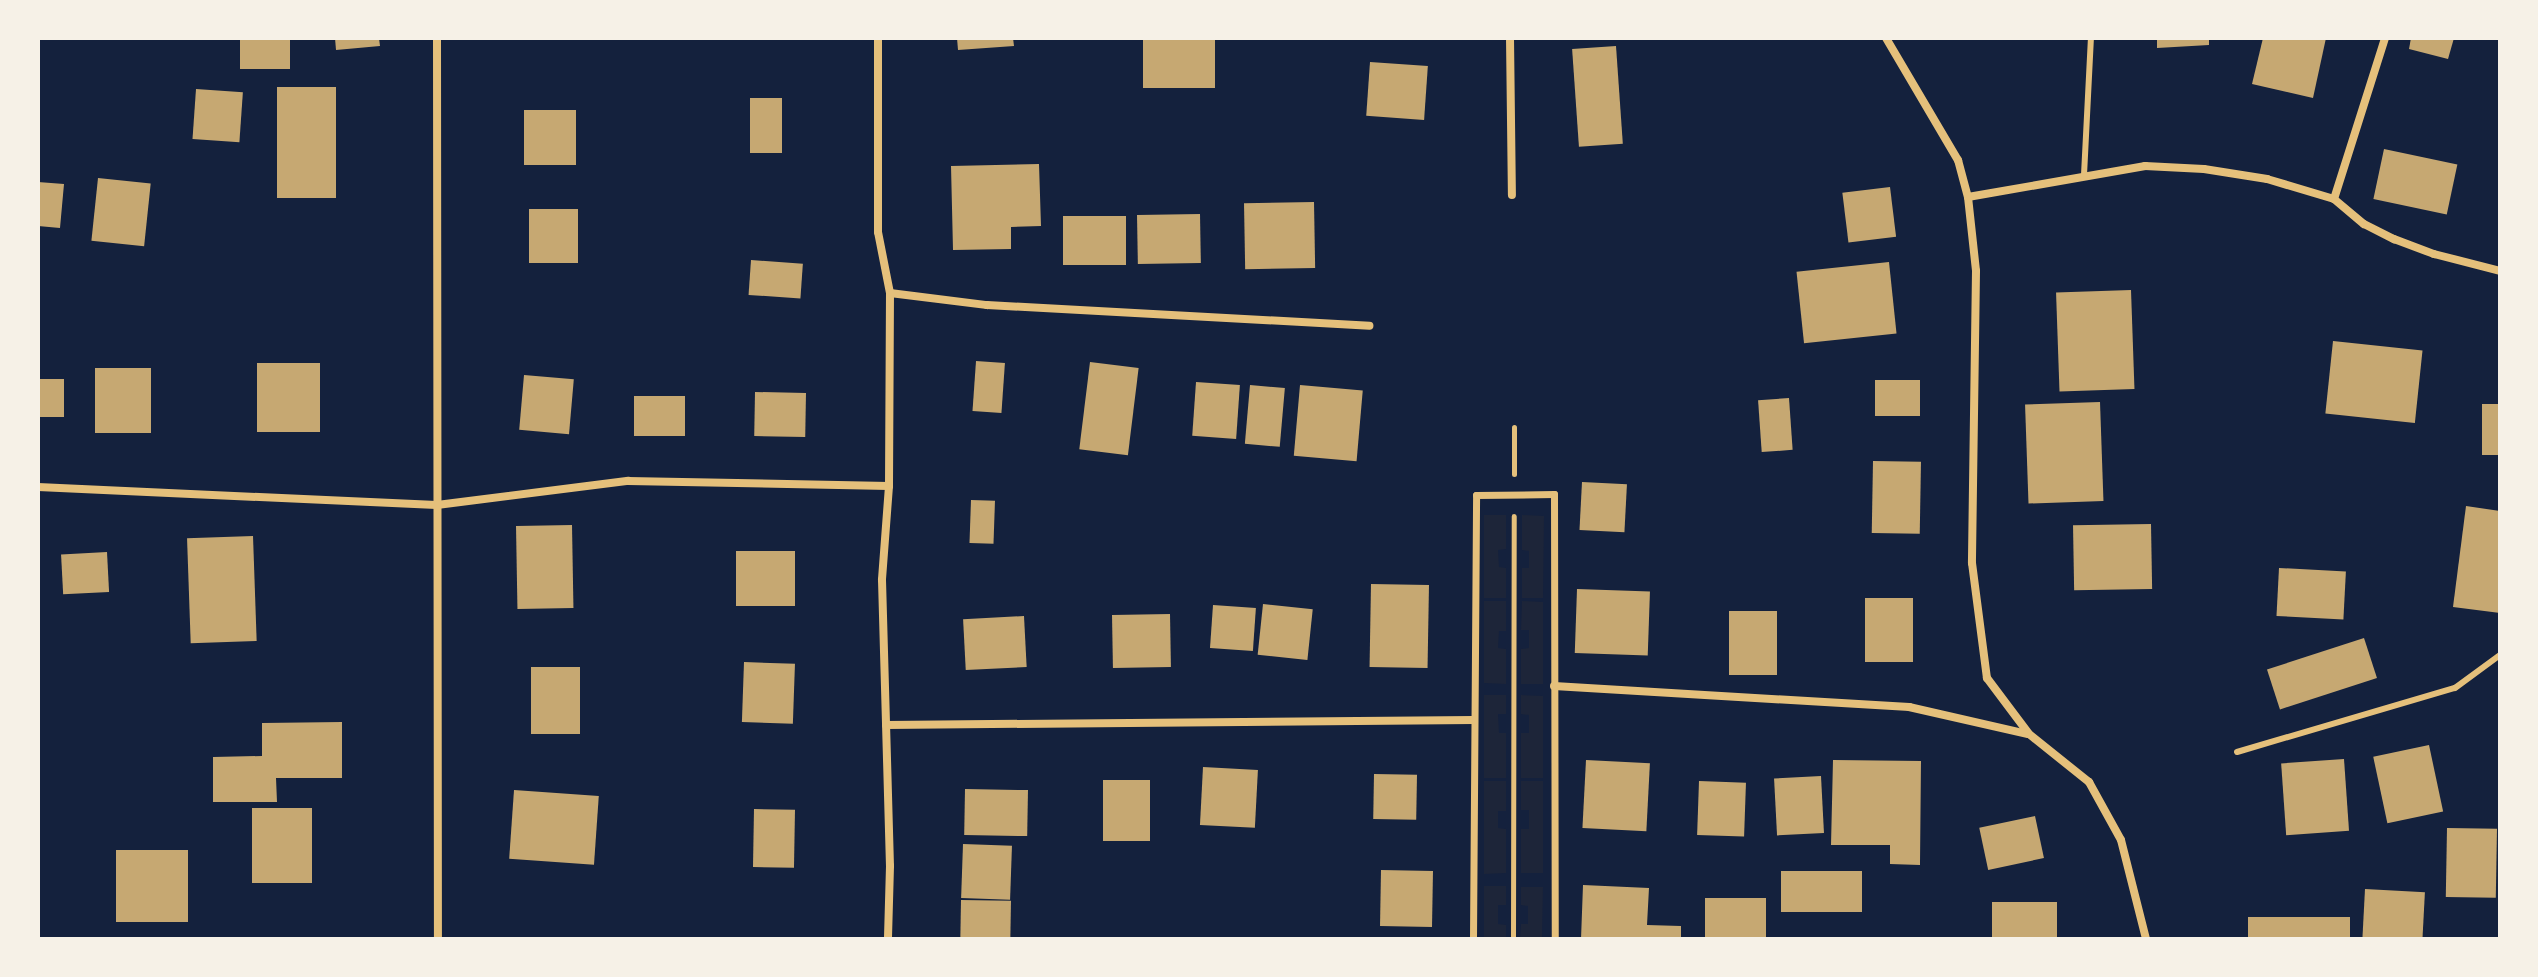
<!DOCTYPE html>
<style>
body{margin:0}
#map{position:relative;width:2538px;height:977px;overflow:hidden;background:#14213d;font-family:"Roboto Condensed",sans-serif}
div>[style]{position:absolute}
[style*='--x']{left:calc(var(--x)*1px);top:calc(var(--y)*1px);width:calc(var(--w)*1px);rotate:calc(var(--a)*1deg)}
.green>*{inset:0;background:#1d2539}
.building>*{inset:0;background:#c6a872;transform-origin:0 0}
.path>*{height:5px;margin:-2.5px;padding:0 2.5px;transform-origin:2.5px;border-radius:2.5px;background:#e5c07b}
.service>*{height:6px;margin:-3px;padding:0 3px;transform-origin:3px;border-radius:3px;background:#e5c07b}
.pedestrian>*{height:7px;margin:-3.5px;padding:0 3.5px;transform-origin:3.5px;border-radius:3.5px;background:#e5c07b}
.minor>*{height:8px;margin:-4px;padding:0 4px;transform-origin:4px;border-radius:4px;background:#e5c07b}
span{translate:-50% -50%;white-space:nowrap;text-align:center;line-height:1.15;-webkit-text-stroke:6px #f6f1e7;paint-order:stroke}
.frame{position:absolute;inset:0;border:40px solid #f6f1e7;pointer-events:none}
</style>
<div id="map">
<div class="green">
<div style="clip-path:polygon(1484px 515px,1506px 515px,1506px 549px,1498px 550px,1499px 567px,1506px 568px,1506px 598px,1484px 598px)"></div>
<div style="clip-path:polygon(1522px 515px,1544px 516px,1543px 598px,1522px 598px,1522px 568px,1529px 568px,1529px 551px,1522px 550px)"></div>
<div style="clip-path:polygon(1484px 601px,1506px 601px,1506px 631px,1499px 631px,1498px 648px,1506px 649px,1506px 684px,1484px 683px)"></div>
<div style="clip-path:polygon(1522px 601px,1543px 602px,1543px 684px,1521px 684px,1521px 649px,1529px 648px,1529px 630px,1521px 630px)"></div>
<div style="clip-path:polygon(1484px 695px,1506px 695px,1506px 714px,1498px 714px,1499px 733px,1506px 733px,1506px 778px,1484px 778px)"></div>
<div style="clip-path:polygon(1521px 695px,1543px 696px,1543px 778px,1521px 778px,1521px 733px,1529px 733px,1529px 715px,1521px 714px)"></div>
<div style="clip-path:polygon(1484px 781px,1506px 781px,1506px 811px,1498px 811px,1498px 828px,1506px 829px,1506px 873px,1484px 874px)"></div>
<div style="clip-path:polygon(1521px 781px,1543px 781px,1543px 873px,1521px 873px,1521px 829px,1529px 829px,1529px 810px,1521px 810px)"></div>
<div style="clip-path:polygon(1484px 886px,1506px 886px,1506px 905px,1498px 905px,1498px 924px,1506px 925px,1506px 939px,1484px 939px)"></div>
<div style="clip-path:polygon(1521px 887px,1543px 887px,1542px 939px,1520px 939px,1521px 924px,1528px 924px,1528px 906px,1521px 905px)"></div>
</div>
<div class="building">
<div style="left:240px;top:38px;width:50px;height:31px"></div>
<div style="clip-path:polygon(335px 38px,379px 38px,380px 46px,336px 50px)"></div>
<div style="clip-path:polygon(957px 38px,1013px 38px,1014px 46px,958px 50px)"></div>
<div style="left:1143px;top:38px;width:72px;height:50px"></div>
<div style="clip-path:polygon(2157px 38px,2209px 38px,2209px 45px,2157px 48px)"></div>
<div style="clip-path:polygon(2263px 38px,2326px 38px,2313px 98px,2252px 84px)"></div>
<div style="clip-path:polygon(2411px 38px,2454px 38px,2448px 59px,2409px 49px)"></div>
<div style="left:1616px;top:46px;width:98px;height:44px;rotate:86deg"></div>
<div style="left:1370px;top:62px;width:58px;height:54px;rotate:4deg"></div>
<div style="left:336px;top:87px;width:111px;height:59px;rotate:90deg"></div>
<div style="left:196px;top:89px;width:47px;height:50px;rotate:4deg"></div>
<div style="left:750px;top:98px;width:32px;height:55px"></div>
<div style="left:524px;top:110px;width:52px;height:55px"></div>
<div style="left:2384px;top:149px;width:75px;height:51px;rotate:12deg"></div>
<div style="clip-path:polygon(1039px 164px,1041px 226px,1011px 227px,1011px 249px,953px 250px,951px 166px)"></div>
<div style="left:98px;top:178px;width:53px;height:63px;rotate:6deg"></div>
<div style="clip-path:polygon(38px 182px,64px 184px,60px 228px,38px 226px)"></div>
<div style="left:1890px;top:187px;width:50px;height:48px;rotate:83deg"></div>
<div style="left:1314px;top:202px;width:66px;height:70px;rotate:89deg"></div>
<div style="left:529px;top:209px;width:49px;height:54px"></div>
<div style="left:1200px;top:214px;width:49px;height:63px;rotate:89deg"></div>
<div style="left:1126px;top:216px;width:49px;height:63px;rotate:90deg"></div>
<div style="left:751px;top:260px;width:52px;height:35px;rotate:4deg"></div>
<div style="left:1889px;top:262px;width:72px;height:93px;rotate:84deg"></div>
<div style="left:2131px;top:290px;width:99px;height:75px;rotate:88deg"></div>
<div style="left:2333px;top:341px;width:90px;height:73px;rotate:6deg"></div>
<div style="left:976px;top:361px;width:29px;height:50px;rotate:4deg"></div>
<div style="left:1090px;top:362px;width:49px;height:88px;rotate:7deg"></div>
<div style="left:257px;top:363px;width:63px;height:69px"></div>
<div style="left:95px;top:368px;width:56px;height:65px"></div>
<div style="left:524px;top:375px;width:50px;height:55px;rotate:5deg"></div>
<div style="left:38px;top:379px;width:26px;height:38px"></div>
<div style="left:1920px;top:380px;width:36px;height:45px;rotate:90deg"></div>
<div style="left:1196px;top:382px;width:44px;height:54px;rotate:4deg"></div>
<div style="left:1250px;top:385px;width:35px;height:59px;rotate:5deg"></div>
<div style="left:1300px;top:385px;width:63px;height:71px;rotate:5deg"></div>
<div style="left:755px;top:392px;width:51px;height:44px;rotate:1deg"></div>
<div style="left:634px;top:396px;width:51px;height:40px"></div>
<div style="left:1789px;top:398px;width:52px;height:31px;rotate:86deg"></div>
<div style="left:2100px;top:402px;width:99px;height:75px;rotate:88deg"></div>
<div style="left:2482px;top:404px;width:18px;height:51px"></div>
<div style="left:1873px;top:461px;width:48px;height:72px;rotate:1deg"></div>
<div style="left:1582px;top:482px;width:45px;height:48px;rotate:3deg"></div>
<div style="left:971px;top:500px;width:24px;height:43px;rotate:2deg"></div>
<div style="clip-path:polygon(2466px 506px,2500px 511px,2500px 613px,2453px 607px)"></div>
<div style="left:2151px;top:524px;width:65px;height:78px;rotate:89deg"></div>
<div style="left:572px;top:525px;width:83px;height:56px;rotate:89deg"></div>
<div style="left:253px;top:536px;width:105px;height:66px;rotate:88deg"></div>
<div style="left:736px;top:551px;width:59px;height:55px"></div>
<div style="left:107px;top:552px;width:40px;height:46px;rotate:87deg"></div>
<div style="left:2279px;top:568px;width:67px;height:48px;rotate:3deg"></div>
<div style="left:1371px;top:584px;width:58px;height:83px;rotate:1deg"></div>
<div style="left:1577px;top:589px;width:73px;height:64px;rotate:2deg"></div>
<div style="left:1865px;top:598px;width:48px;height:64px"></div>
<div style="left:1263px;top:604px;width:50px;height:51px;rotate:6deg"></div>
<div style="left:1213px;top:605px;width:43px;height:43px;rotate:4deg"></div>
<div style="left:1729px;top:611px;width:48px;height:64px"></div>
<div style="left:1170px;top:614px;width:53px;height:58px;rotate:89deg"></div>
<div style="left:1024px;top:616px;width:51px;height:61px;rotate:87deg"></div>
<div style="left:2364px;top:638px;width:42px;height:102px;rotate:72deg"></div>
<div style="left:744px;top:662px;width:51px;height:60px;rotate:2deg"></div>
<div style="left:531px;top:667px;width:49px;height:67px"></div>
<div style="clip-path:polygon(342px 722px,342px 778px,276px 778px,277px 802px,213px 802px,213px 757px,262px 756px,262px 723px)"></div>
<div style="left:2429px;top:745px;width:68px;height:57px;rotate:78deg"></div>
<div style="left:2344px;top:759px;width:72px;height:63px;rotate:86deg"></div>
<div style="left:1586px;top:760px;width:64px;height:68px;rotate:3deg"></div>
<div style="clip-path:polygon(1833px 760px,1921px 761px,1920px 865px,1890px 864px,1890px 845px,1831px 845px)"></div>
<div style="left:1203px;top:767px;width:55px;height:58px;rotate:3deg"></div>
<div style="left:1374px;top:774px;width:43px;height:45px;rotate:1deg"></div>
<div style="left:1821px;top:776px;width:57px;height:47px;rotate:87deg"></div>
<div style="left:1103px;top:780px;width:47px;height:61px"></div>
<div style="left:1699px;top:781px;width:47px;height:54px;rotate:2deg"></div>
<div style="left:965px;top:789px;width:63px;height:46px;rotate:1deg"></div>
<div style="left:514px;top:790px;width:85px;height:69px;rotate:4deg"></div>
<div style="left:252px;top:808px;width:60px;height:75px"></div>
<div style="left:754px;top:809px;width:41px;height:58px;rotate:1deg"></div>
<div style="left:2035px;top:816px;width:43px;height:57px;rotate:78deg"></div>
<div style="left:2447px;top:828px;width:50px;height:69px;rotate:1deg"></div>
<div style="left:963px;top:844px;width:49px;height:54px;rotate:2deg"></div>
<div style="left:116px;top:850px;width:72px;height:72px"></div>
<div style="left:1381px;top:870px;width:52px;height:56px;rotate:1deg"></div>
<div style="left:1862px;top:871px;width:41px;height:81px;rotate:90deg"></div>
<div style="clip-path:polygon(1583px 885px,1649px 888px,1647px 925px,1681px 926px,1681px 939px,1581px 939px)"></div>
<div style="left:2365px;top:889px;width:60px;height:50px;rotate:3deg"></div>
<div style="left:1705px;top:898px;width:61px;height:41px"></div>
<div style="left:961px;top:900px;width:50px;height:39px;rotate:1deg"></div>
<div style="left:2057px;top:902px;width:37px;height:65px;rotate:90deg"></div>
<div style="left:2248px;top:917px;width:102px;height:22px"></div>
</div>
<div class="path">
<div style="--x:1514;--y:427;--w:47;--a:90"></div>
<div style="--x:1513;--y:939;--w:423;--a:-89.9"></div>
</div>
<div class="service">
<div style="--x:2084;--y:175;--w:137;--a:-87.1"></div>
<div style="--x:2237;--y:752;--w:227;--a:-16.4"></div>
<div style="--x:2455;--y:688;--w:56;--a:-36.3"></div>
</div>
<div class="pedestrian">
<div style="--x:1473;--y:939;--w:444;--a:-89.6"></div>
<div style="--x:1476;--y:495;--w:78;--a:-0.7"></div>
<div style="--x:1554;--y:494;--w:445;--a:89.9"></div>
</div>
<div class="minor">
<div style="--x:437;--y:38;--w:901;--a:89.94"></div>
<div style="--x:878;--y:38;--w:194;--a:90"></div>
<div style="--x:878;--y:232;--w:62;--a:78.9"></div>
<div style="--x:890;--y:293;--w:193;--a:90.3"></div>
<div style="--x:889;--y:486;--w:94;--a:94.3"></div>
<div style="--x:882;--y:580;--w:286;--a:88.4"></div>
<div style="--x:890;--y:866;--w:73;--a:91.6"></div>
<div style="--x:1510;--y:38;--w:157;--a:89.3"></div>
<div style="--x:1886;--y:38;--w:142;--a:59.5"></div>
<div style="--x:1958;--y:160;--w:38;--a:75"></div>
<div style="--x:1968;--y:197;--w:74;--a:83.8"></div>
<div style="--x:1976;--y:271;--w:292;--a:90.8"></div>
<div style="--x:1972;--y:563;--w:116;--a:82.6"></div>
<div style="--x:1987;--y:678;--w:70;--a:53.1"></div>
<div style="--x:2029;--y:734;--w:77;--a:38.7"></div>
<div style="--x:2089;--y:782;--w:66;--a:61.1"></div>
<div style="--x:2121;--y:840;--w:102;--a:75.8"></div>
<div style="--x:1968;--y:197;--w:180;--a:-9.9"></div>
<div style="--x:2145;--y:166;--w:59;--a:2.9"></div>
<div style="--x:2204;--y:169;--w:64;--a:9"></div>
<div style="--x:2267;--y:179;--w:70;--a:16.6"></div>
<div style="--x:2334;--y:199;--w:39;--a:40"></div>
<div style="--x:2364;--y:224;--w:34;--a:27"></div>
<div style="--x:2394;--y:239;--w:43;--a:20.6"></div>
<div style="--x:2434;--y:254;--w:68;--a:14.4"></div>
<div style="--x:2334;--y:199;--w:169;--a:-72.4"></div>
<div style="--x:890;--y:293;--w:98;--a:7.1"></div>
<div style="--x:987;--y:305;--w:383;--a:3.1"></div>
<div style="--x:38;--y:487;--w:399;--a:2.6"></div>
<div style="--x:437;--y:505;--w:193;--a:-7.2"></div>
<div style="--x:628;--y:481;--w:261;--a:1.1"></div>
<div style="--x:1554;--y:686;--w:356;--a:3.4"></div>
<div style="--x:1909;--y:707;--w:122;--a:12.8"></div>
<div style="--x:886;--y:725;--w:588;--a:-0.49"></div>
</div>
<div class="frame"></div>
</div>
